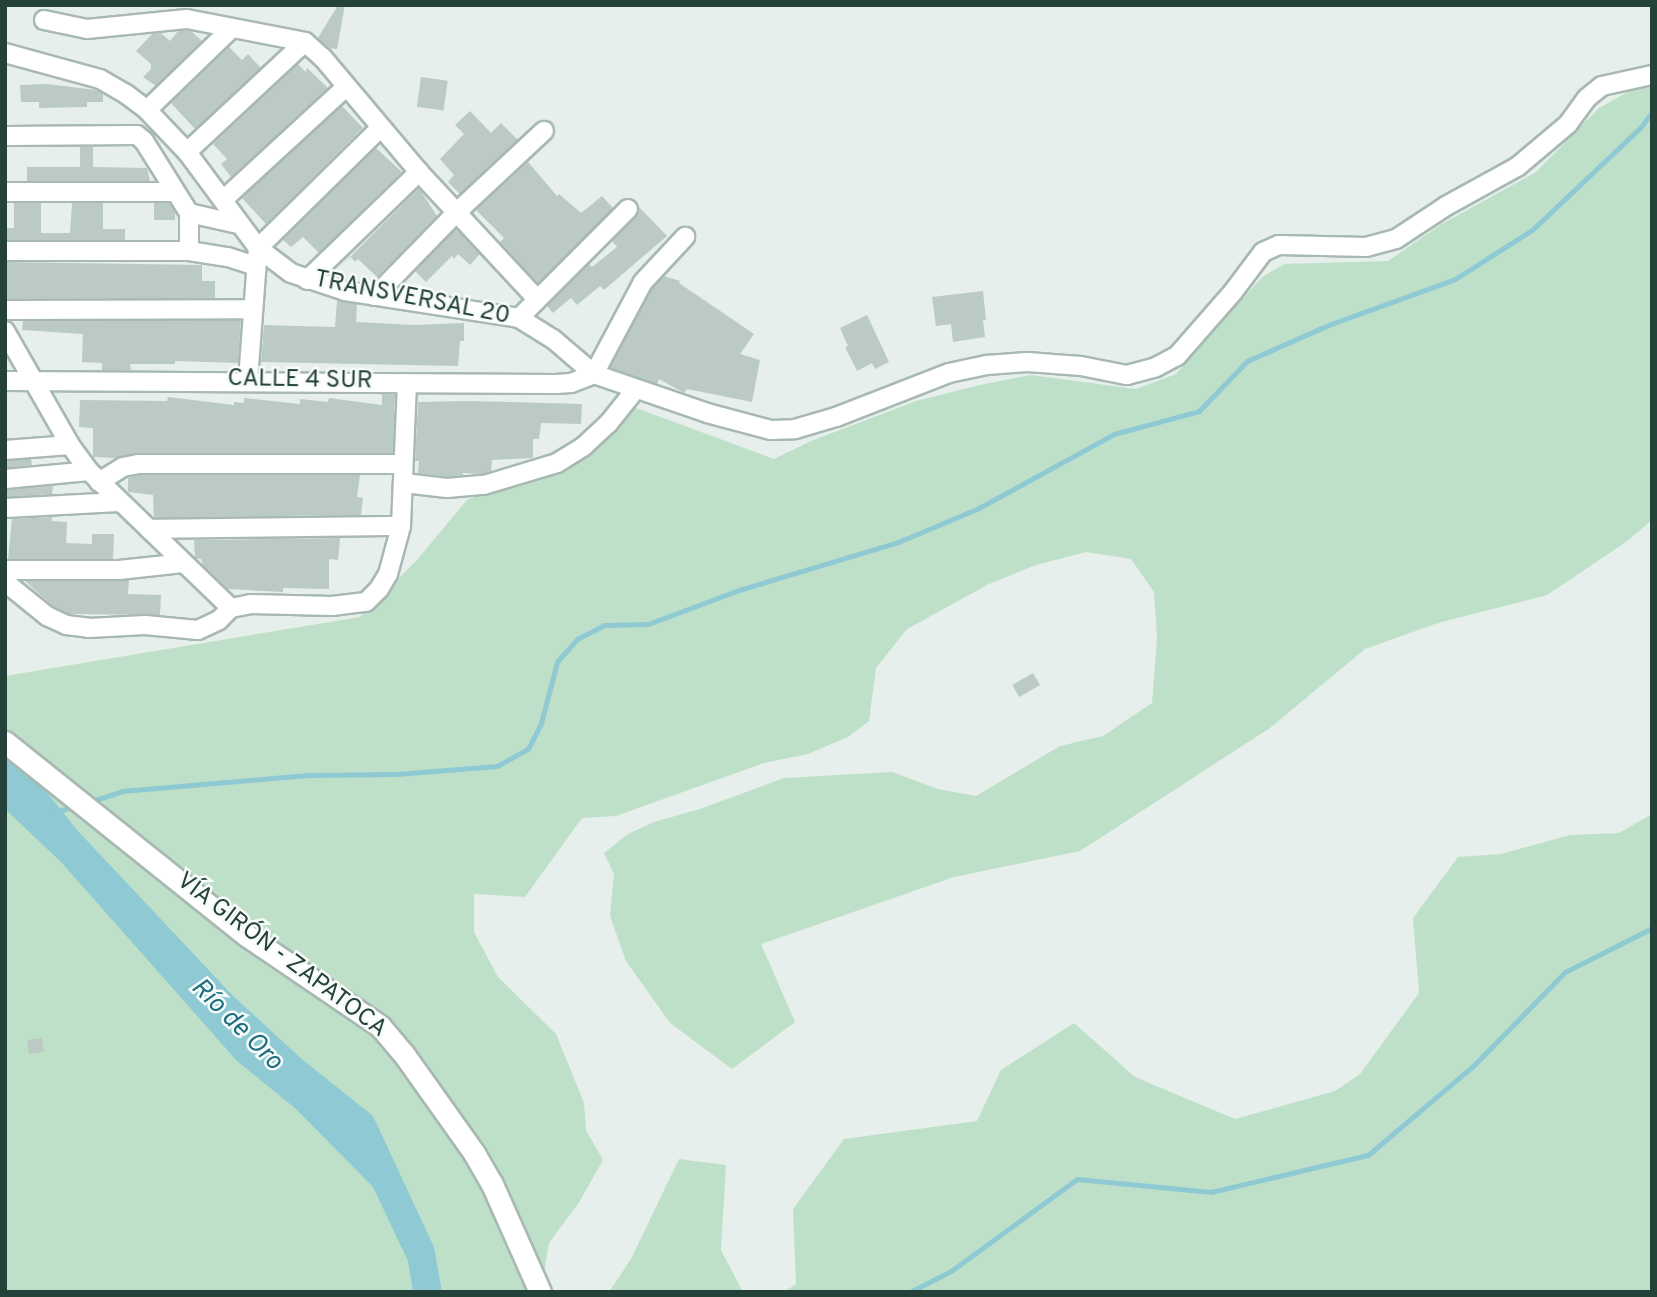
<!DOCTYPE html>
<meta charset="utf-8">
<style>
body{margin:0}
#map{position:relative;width:1657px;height:1297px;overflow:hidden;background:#e6efeb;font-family:Overpass,sans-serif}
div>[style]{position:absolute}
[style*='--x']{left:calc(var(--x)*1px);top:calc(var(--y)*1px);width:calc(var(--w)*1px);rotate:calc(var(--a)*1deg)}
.green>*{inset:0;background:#bfe0c8}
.water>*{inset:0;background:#8ec9d4}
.stream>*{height:5px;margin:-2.5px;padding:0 2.5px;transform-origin:2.5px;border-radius:2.5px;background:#8ec9d4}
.building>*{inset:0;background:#bbcac4;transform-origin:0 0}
.roads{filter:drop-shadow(2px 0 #a8b8b2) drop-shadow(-2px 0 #a8b8b2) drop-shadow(0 2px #a8b8b2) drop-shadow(0 -2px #a8b8b2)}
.minor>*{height:18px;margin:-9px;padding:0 9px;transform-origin:9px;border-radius:9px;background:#fff}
.secondary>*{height:21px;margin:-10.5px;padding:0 10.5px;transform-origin:10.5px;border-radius:10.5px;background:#fff}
span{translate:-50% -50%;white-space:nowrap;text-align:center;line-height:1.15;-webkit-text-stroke:5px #f7fbf9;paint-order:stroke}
.street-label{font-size:24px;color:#24423a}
.water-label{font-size:26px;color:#1c6f80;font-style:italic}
.frame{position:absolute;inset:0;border:7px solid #24423a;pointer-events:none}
</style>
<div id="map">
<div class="green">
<div style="clip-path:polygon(1652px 87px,1652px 520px,1626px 542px,1547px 595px,1438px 623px,1365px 649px,1270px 728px,1080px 851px,954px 877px,761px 944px,795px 1022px,732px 1069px,670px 1023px,626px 961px,610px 916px,614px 874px,604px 853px,628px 834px,654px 822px,700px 809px,784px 778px,892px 772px,938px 789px,976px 796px,1060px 746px,1103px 736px,1152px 703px,1157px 637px,1154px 592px,1131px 559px,1086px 552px,1036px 565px,989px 584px,907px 629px,876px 668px,869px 721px,848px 737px,808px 754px,764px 763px,616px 816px,582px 818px,525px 897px,474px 894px,474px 932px,498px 977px,556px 1034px,584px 1103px,586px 1130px,603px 1160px,580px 1201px,549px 1243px,541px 1292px,5px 1292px,5px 676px,360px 617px,417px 560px,467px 500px,577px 457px,631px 406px,774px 459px,811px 441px,916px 401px,980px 385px,1031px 375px,1136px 389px,1176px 374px,1262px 277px,1285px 264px,1388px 261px,1440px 225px,1536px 172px,1599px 108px,1633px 89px)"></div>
<div style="clip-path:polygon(1652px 814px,1652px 1292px,784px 1292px,796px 1284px,793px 1209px,844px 1139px,977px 1121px,1001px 1070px,1074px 1023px,1135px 1077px,1235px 1119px,1335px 1091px,1360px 1074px,1419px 993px,1413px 918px,1458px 857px,1501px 854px,1570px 835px,1619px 833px)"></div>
<div style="clip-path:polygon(679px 1159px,726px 1165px,721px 1250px,743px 1292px,609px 1292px,631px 1259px)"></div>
</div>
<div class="water">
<div style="clip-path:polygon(5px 751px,26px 767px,78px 831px,233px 996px,303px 1060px,373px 1116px,434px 1247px,442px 1292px,413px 1292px,408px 1261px,373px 1187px,296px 1109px,237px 1061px,61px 862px,5px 809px)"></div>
</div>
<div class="stream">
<div style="--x:89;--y:802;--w:35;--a:-18"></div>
<div style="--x:122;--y:791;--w:189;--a:-4.9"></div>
<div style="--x:310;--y:775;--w:87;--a:-0.7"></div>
<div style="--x:397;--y:774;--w:100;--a:-4.6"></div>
<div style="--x:497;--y:766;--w:35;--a:-29"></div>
<div style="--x:528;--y:749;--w:29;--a:-63"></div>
<div style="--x:541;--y:723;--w:63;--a:-75.3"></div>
<div style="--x:557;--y:662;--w:30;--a:-49"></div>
<div style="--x:577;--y:639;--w:30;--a:-27"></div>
<div style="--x:604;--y:625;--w:44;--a:-1.3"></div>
<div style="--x:648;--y:624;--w:97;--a:-20.5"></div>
<div style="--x:739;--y:590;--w:166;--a:-16.8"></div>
<div style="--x:898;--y:542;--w:86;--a:-22.7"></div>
<div style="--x:977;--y:509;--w:156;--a:-28.7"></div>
<div style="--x:1114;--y:434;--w:88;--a:-15.1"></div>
<div style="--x:1199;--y:411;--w:69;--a:-46.2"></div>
<div style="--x:1247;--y:361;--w:92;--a:-23.8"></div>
<div style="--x:1331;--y:324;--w:132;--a:-19.9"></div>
<div style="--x:1455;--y:279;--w:91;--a:-32.5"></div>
<div style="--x:1532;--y:230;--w:149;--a:-43.4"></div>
<div style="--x:1640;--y:128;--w:20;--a:-53"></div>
<div style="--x:55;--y:812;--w:22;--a:-16"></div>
<div style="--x:910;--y:1292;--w:46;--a:-27.1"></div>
<div style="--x:951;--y:1271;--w:156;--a:-36.1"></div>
<div style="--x:1077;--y:1179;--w:135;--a:5.5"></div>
<div style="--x:1211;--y:1192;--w:161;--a:-13.3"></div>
<div style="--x:1368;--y:1155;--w:139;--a:-40.3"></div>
<div style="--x:1474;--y:1065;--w:130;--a:-45.6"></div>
<div style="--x:1565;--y:972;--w:97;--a:-26.8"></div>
</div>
<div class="building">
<div style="clip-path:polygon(338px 5px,345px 5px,337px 49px,328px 48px,318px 38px)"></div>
<div style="clip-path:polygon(178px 31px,191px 31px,202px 41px,156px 86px,143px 77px,151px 69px,151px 64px,136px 51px,152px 34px,161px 33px,170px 41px)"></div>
<div style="clip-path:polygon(229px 47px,242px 60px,248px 54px,261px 68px,195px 129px,171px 103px)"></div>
<div style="clip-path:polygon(298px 64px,306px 72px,307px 68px,328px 88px,231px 177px,221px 164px,227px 159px,213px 144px)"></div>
<div style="left:421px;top:77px;width:27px;height:30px;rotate:8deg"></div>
<div style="clip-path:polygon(47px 84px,96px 90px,103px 94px,103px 102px,87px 102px,87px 107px,39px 108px,39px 102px,21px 102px,20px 85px)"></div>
<div style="clip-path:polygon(342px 106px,363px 128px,266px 224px,242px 198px)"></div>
<div style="clip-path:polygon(470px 111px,491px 133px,501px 123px,518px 140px,460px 194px,448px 182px,454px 175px,440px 159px,464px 134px,455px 125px)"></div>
<div style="clip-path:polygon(80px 147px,93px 147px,93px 167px,147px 168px,150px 181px,27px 181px,27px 167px,80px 167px)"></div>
<div style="clip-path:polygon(376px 148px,402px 172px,319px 253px,303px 237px,291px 247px,283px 240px)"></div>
<div style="clip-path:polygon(528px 162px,557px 196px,559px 194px,581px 213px,602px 196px,613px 208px,538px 283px,500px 242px,504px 238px,476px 210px)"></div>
<div style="clip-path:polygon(419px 188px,437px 216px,377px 277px,358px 259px,355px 262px,350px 256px,343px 264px)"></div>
<div style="clip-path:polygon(14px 203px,41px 203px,41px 233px,70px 233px,72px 203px,103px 203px,103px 229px,125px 229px,125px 240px,5px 240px,5px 228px,14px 228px)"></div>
<div style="clip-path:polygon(154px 203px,170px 203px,175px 213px,175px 220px,154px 220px)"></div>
<div style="clip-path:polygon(639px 207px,667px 236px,604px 290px,600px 286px,577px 305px,571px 298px,553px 313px,547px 306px,589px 264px,592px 267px,617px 247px,612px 241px,636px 217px)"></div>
<div style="clip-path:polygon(456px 229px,480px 254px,470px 265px,458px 254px,454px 259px,452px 256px,426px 282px,415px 271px)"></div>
<div style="clip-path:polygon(5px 262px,202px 265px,202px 281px,215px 281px,215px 298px,5px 299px)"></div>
<div style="clip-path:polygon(664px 276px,680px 281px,679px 283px,754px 334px,740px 354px,760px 360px,752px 402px,687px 389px,684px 393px,659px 379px,657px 384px,610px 368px,652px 289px)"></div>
<div style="clip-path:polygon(983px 291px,986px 320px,983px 320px,985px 337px,953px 342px,951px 324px,936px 326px,932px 297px)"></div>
<div style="clip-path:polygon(337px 301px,357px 304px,356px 322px,414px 325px,464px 323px,464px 341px,460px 341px,458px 366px,261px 362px,264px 325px,335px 327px)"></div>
<div style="clip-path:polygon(867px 315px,889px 362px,875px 369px,872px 363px,857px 371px,845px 347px,848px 346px,840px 328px)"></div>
<div style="clip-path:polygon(241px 320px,238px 363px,175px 361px,175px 364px,130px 364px,131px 370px,102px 370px,102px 363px,82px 362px,83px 334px,22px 330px,23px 321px)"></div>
<div style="clip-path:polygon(382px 394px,395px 395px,393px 453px,138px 453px,116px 458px,93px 457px,93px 428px,79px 427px,80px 400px,167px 401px,168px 397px,234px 405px,234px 402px,244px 403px,244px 398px,300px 404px,300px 399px,328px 402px,329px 398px,382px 405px)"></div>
<div style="clip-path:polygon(467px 401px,582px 404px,581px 424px,541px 423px,539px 439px,533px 439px,533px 458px,492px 460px,491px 471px,482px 474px,463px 473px,463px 475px,447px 477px,418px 473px,419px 461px,415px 461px,418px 402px)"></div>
<div style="clip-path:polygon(31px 459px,32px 465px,5px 468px,5px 461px)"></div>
<div style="clip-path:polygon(139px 475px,360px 475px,357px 497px,363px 498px,361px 515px,154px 518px,153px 495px,128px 492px,128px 478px)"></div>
<div style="clip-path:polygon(53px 486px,52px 494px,5px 497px,5px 490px)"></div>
<div style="clip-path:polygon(52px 517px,52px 521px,67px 522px,66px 543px,92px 544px,92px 534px,114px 534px,113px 559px,8px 559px,12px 519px)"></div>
<div style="clip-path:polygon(340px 538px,338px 560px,329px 559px,329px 589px,283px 588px,283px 592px,228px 589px,203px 565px,201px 559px,195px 558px,194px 540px)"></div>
<div style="clip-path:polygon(129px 580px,128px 594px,161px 595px,160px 615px,69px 614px,53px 606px,25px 581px)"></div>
<div style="left:1033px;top:673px;width:14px;height:24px;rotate:60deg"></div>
<div style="left:42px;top:1038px;width:14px;height:15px;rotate:82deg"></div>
</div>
<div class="roads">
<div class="minor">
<div style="--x:44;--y:20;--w:44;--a:11.8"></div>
<div style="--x:87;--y:29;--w:100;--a:-5.7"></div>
<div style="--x:187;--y:19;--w:120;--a:11"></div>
<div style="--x:305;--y:42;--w:24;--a:42"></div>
<div style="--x:323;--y:58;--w:149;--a:49.9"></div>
<div style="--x:419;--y:172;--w:173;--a:47.1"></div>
<div style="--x:5;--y:53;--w:98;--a:15.3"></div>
<div style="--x:100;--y:79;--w:30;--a:30"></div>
<div style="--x:126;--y:94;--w:26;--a:37"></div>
<div style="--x:147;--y:110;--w:58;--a:46.4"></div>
<div style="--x:187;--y:152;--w:119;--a:53.5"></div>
<div style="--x:258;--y:248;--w:41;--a:37.1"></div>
<div style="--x:291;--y:273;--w:57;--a:18.4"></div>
<div style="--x:345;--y:291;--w:176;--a:8.8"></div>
<div style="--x:519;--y:318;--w:40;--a:32"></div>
<div style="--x:553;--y:339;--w:54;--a:40.5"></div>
<div style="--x:594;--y:374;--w:120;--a:19"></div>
<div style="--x:707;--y:413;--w:66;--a:14.9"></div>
<div style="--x:771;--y:430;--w:24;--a:-2"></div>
<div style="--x:795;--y:429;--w:43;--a:-16.3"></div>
<div style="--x:836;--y:417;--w:121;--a:-21.3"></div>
<div style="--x:949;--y:373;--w:39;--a:-12"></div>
<div style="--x:987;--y:365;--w:40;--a:-4.3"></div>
<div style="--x:1027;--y:362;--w:54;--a:4.2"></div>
<div style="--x:1081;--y:366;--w:47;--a:11.1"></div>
<div style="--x:1127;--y:375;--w:30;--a:-15"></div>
<div style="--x:1156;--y:367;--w:24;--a:-28"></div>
<div style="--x:1177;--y:356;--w:85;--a:-48.8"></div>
<div style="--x:1233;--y:292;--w:50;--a:-53.1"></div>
<div style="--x:1263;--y:252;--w:17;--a:-24"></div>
<div style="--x:1279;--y:245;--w:87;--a:1.3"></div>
<div style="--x:1366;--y:247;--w:31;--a:-15"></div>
<div style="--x:1396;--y:239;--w:60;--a:-33.4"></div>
<div style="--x:1446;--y:206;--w:81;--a:-28.8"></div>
<div style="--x:1517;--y:167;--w:67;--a:-40.1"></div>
<div style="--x:1568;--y:124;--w:32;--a:-54"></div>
<div style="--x:1587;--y:98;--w:19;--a:-39"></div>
<div style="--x:1602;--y:86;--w:51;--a:-12.4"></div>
<div style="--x:147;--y:110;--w:117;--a:-44"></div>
<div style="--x:5;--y:136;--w:132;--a:-0.4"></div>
<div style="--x:137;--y:135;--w:9;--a:41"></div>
<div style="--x:144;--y:141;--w:85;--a:58"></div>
<div style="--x:189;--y:213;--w:50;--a:12.7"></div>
<div style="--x:187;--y:152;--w:161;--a:-43"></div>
<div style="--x:5;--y:192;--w:170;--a:0"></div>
<div style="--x:223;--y:200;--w:166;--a:-42.6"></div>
<div style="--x:189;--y:213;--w:38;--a:90"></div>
<div style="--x:5;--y:251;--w:184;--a:0"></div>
<div style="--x:189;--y:251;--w:39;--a:9"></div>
<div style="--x:228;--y:257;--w:29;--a:18"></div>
<div style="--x:307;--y:280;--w:156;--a:-44"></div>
<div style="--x:375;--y:296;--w:117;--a:-45.7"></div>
<div style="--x:457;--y:212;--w:119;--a:-43"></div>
<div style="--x:5;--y:310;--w:247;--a:-0.2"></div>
<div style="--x:519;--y:318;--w:154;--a:-45"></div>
<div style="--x:5;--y:331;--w:131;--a:60.3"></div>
<div style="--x:70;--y:445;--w:32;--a:54"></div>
<div style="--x:89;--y:471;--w:197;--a:44"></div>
<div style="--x:594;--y:374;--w:104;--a:-62"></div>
<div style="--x:643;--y:282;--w:62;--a:-47"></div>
<div style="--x:248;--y:380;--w:132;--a:-85.7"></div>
<div style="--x:258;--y:248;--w:171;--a:-44.5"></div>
<div style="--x:5;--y:381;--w:551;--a:0.31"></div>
<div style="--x:556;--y:384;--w:15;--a:-4"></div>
<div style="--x:571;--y:383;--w:25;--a:-21"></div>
<div style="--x:5;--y:450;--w:65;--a:-4.4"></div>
<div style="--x:5;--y:479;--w:84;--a:-5.4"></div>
<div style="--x:99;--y:482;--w:28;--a:-32"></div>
<div style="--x:123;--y:467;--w:15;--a:-11"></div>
<div style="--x:138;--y:464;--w:265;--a:0"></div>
<div style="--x:404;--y:483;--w:43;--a:6.6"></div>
<div style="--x:447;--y:488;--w:37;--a:-5"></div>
<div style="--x:484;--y:485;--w:76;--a:-16.8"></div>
<div style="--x:557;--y:463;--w:32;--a:-32"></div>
<div style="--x:584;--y:446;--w:33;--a:-43"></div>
<div style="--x:608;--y:424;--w:43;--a:-51.5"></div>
<div style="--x:5;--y:508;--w:114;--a:-3"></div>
<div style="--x:149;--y:529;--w:252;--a:-0.7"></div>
<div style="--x:5;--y:570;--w:114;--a:0"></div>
<div style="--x:119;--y:570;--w:64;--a:-6.2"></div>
<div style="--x:5;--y:582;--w:54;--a:39"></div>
<div style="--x:47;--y:616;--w:21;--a:25"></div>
<div style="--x:66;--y:625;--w:23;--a:7"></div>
<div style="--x:89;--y:628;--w:56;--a:-3.1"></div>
<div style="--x:145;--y:625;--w:53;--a:5.4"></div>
<div style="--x:198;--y:630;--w:23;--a:-25"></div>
<div style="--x:219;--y:620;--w:17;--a:-45"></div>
<div style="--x:231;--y:608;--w:20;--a:-11"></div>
<div style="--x:251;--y:604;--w:81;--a:1.4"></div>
<div style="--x:332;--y:606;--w:34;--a:-7"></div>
<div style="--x:366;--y:602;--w:18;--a:-45"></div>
<div style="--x:379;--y:589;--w:17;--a:-59"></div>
<div style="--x:388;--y:574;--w:50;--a:-74.8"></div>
<div style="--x:401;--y:526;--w:143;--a:-87.6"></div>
</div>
<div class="secondary">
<div style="--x:5;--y:742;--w:309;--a:38.7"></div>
<div style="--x:246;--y:935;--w:162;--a:34.2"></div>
<div style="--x:380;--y:1026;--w:35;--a:50"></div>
<div style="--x:403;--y:1053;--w:123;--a:54.6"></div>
<div style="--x:474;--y:1153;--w:36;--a:60"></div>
<div style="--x:492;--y:1184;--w:118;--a:66"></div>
</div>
</div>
<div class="street-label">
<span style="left:412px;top:299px;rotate:11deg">TRANSVERSAL 20</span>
<span style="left:300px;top:381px;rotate:1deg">CALLE 4 SUR</span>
<span style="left:281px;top:956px;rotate:37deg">VÍA GIRÓN - ZAPATOCA</span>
</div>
<div class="water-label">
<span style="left:236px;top:1025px;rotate:45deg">Río de Oro</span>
</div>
<div class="frame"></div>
</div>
